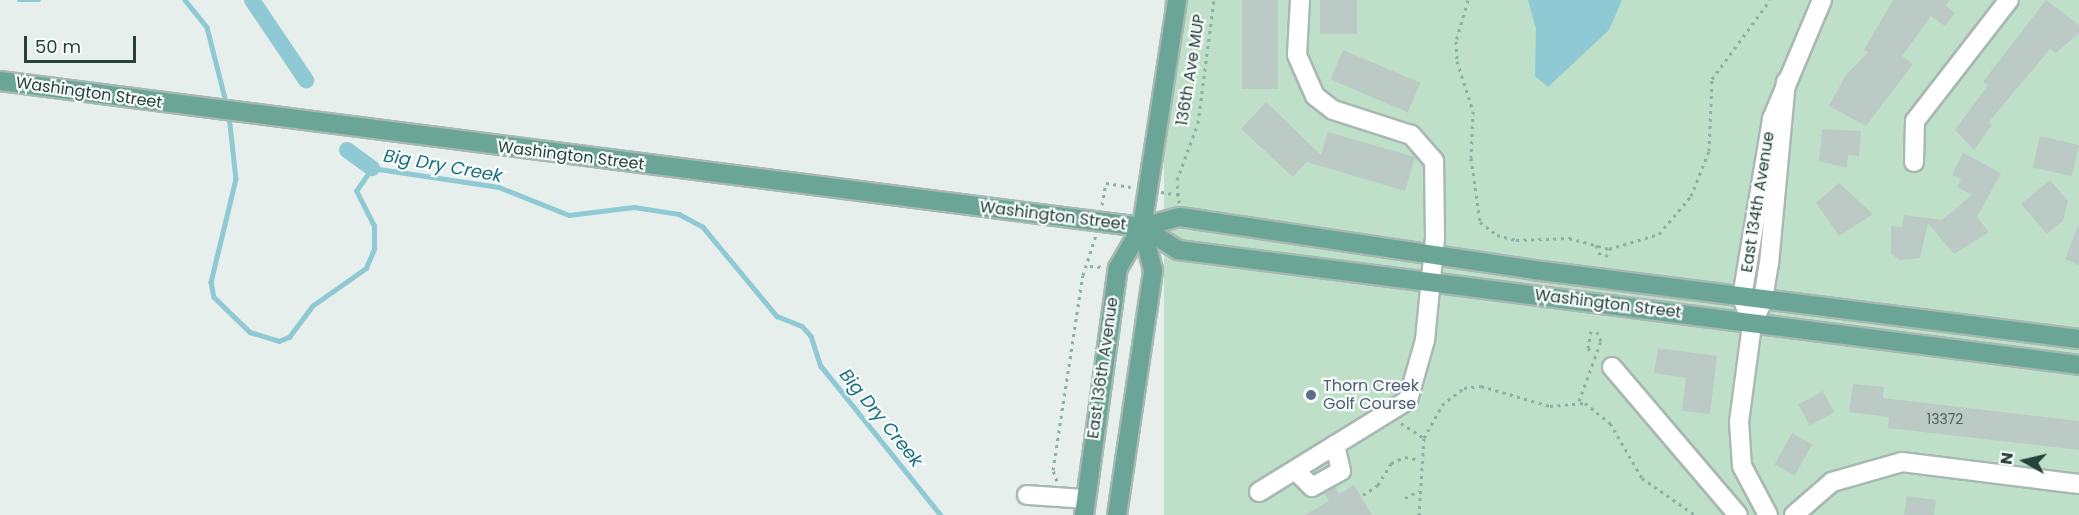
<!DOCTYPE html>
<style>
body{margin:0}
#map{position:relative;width:2079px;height:515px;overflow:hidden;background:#e6efeb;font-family:Poppins,sans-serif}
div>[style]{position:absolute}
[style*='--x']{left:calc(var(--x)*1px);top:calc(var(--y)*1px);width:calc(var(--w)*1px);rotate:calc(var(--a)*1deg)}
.green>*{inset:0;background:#bfe0c8;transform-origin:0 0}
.water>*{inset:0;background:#8ec9d4}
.stream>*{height:4.5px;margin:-2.25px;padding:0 2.25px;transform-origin:2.25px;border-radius:2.25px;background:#8ec9d4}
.canal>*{height:16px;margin:-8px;padding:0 8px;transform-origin:8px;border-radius:8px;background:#8ec9d4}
.building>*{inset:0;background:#bbcac4;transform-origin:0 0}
.path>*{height:3px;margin-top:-1.5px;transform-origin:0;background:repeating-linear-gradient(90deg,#86b3a5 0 3px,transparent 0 7.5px)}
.roads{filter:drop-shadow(2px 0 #a8b8b2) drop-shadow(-2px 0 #a8b8b2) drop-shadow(0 2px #a8b8b2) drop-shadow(0 -2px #a8b8b2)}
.minor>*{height:18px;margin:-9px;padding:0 9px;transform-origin:9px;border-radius:9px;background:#fff}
.major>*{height:18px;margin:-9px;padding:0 9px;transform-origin:9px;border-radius:9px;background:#6aa596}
.dots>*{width:16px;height:16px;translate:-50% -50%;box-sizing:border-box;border:3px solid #f7fbf9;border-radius:50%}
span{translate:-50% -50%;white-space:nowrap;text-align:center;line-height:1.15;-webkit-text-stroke:4.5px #f7fbf9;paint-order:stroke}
.number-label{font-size:14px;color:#4a645c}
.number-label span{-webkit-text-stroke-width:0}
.street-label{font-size:16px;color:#24423a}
.service-label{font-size:16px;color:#4e5e75}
.left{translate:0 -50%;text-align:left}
.water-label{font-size:18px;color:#1c6f80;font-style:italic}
.north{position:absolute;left:1995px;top:431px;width:60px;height:60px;-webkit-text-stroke:4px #f7fbf9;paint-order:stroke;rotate:278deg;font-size:16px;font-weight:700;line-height:24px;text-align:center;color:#24423a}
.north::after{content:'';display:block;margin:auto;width:21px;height:27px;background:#24423a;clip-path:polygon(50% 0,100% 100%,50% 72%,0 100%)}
.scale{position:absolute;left:24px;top:36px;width:112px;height:27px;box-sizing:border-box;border:3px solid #24423a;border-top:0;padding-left:8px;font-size:18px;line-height:21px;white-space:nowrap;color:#24423a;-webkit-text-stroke:4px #f7fbf9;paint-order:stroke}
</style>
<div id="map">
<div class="green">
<div style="left:1164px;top:0;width:915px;height:518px"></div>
</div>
<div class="water">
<div style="clip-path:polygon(1528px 0,1622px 0,1609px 30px,1548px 87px,1535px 76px,1536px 29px)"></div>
</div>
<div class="stream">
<div style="--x:19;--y:0;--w:20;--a:0"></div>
<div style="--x:185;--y:0;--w:35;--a:51"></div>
<div style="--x:207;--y:27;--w:81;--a:75.8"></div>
<div style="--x:229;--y:115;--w:64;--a:83.8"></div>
<div style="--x:236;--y:179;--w:106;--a:103.6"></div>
<div style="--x:211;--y:282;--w:15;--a:79"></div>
<div style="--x:214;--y:297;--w:50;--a:44.2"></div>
<div style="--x:250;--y:332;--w:30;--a:17"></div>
<div style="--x:279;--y:341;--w:11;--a:-22"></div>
<div style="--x:289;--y:337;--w:39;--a:-53"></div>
<div style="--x:312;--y:306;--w:66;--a:-35.1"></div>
<div style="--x:366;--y:268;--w:21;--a:-67"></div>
<div style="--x:374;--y:249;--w:23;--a:-90"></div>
<div style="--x:374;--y:226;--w:39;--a:-117"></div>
<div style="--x:356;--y:191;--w:28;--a:-55"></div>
<div style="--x:372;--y:168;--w:128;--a:8.5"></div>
<div style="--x:499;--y:187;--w:75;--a:21.8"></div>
<div style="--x:569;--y:215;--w:65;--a:-7"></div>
<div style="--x:634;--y:207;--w:46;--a:8.8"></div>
<div style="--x:679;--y:214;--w:27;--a:28"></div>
<div style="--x:703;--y:227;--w:116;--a:50.3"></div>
<div style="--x:777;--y:316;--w:27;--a:22"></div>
<div style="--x:802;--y:326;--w:13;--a:48"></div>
<div style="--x:811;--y:336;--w:32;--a:72"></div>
<div style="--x:821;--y:366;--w:191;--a:51.2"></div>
</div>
<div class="canal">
<div style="--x:252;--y:0;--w:97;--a:56"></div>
<div style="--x:347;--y:150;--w:31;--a:36"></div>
</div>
<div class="building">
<div style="left:1242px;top:0;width:36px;height:89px"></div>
<div style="left:1320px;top:0;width:37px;height:34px"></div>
<div style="clip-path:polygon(1893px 0,1950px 0,1946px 6px,1955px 13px,1945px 26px,1931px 16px,1902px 56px,1913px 64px,1866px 126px,1829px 106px,1846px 75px,1868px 52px,1864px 50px)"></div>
<div style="clip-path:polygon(2046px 0,2079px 25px,2079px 33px,2056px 53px,2050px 49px,1988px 123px,1992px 125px,1974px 150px,1955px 130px,1988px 85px,1983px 82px)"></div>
<div style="left:1343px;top:50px;width:84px;height:32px;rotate:23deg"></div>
<div style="clip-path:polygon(1266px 102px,1321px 155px,1328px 132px,1415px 157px,1405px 191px,1307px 162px,1293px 177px,1241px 129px)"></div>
<div style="clip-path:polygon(1822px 129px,1861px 131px,1859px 156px,1848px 155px,1847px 168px,1819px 161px)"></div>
<div style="left:2040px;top:136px;width:40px;height:32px;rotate:13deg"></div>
<div style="clip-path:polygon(1963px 153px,2001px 173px,1977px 217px,1989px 232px,1954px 254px,1928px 223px,1920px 258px,1900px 260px,1891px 254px,1891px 226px,1902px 227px,1904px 215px,1942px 220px,1972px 195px,1957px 187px,1961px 179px,1952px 175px)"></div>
<div style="clip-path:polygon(2050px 180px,2068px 201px,2063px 221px,2047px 234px,2021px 204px)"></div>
<div style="clip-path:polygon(1839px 183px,1873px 214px,1839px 236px,1816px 203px)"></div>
<div style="clip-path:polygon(2078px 226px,2079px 226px,2079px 265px,2065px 259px)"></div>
<div style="clip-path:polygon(1658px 348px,1717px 356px,1710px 414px,1682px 411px,1686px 378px,1654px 373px)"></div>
<div style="clip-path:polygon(1853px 384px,1884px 387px,1883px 398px,2079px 421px,2079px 450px,1888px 428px,1889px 417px,1849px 412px)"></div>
<div style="left:1823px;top:391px;width:24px;height:28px;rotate:62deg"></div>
<div style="left:1792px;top:433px;width:23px;height:36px;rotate:29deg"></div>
<div style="clip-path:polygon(1354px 485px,1372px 515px,1305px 515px,1329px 501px,1324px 493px,1335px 487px,1339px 494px)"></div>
<div style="clip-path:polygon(1907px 496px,1936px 500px,1934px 515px,1904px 515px)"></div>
</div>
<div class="path">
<div style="--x:1468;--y:0;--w:43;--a:106.3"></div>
<div style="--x:1456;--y:41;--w:20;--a:87"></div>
<div style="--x:1457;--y:61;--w:52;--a:72.3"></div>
<div style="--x:1473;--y:111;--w:47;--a:92.4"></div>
<div style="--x:1471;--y:158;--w:65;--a:82"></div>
<div style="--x:1480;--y:222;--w:21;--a:37"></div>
<div style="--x:1497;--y:235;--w:20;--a:15"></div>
<div style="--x:1516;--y:240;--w:53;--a:-2.2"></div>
<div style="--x:1569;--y:238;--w:41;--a:15.4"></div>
<div style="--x:1609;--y:249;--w:52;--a:-16.7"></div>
<div style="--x:1659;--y:234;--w:50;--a:-49.9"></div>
<div style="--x:1691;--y:196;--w:48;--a:-68.2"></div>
<div style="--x:1709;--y:151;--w:72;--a:-87.6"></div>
<div style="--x:1712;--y:79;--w:98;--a:-53.7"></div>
<div style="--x:1161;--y:192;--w:18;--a:9"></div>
<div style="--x:1179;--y:203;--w:23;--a:-95"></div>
<div style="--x:1177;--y:180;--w:61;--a:-69.8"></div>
<div style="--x:1198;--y:123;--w:124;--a:-82.6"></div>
<div style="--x:1102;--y:205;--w:22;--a:-80"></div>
<div style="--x:1106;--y:183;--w:25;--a:9"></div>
<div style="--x:1596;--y:245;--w:13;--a:67"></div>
<div style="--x:1606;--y:257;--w:9;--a:-69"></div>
<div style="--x:1090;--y:266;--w:14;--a:4"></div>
<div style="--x:1591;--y:331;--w:17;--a:100"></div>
<div style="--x:1588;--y:348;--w:8;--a:50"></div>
<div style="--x:1579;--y:401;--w:64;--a:-69.9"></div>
<div style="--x:1601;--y:341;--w:10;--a:-114"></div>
<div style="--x:1401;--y:423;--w:27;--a:33"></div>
<div style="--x:1424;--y:438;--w:77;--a:93.7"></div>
<div style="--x:1424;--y:438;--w:38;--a:-61"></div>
<div style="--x:1442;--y:405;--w:28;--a:-38"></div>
<div style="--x:1464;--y:388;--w:17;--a:-7"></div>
<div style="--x:1481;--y:386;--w:72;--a:16.2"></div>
<div style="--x:1550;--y:406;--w:35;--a:-5"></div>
<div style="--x:1585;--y:403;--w:32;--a:39"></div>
<div style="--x:1610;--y:423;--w:64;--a:59.8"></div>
<div style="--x:1642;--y:478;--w:65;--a:34.9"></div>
<div style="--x:1057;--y:481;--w:12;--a:-110"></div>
<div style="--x:1053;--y:470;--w:197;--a:-81.3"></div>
<div style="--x:1083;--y:275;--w:42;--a:-72"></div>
<div style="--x:1363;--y:495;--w:18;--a:-34"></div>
<div style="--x:1378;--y:485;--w:26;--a:-59"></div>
<div style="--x:1391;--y:463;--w:15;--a:-23"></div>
<div style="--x:1405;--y:457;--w:15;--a:11"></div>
<div style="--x:1405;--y:498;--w:16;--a:-27"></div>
</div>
<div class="roads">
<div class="minor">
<div style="--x:1914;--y:162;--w:41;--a:-88.6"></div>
<div style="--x:1915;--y:121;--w:153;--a:-52.2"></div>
<div style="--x:1747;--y:311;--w:15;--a:-110"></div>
<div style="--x:1742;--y:297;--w:181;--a:-80.4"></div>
<div style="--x:1772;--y:119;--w:129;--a:-67.2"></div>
<div style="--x:1612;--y:367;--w:194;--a:49.6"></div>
<div style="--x:1295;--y:470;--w:24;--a:45"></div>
<div style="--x:1312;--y:487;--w:33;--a:-29"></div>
<div style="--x:1341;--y:471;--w:27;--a:-103"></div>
<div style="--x:1259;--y:492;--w:175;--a:-31.7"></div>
<div style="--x:1408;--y:400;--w:62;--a:-74.2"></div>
<div style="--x:1425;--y:340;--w:102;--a:-84.4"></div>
<div style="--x:1435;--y:238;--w:77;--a:-90.7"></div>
<div style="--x:1434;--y:161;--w:35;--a:-131"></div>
<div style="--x:1411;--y:135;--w:82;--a:-162.2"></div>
<div style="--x:1333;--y:110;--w:23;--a:-142"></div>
<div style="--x:1315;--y:96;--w:45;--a:-113.7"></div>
<div style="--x:1297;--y:55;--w:55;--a:-86.9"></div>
<div style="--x:1027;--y:495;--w:59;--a:3.9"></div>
<div style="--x:1768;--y:515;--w:55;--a:-118"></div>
<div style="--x:1742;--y:466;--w:44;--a:-93.9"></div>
<div style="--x:1739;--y:422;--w:99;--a:-82.4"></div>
<div style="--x:1752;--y:324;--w:26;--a:-65"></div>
<div style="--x:1763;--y:300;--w:36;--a:-81"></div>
<div style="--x:1769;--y:264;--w:183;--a:-84.7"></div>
<div style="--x:1794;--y:515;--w:50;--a:-41"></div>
<div style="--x:1832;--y:482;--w:73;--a:-15.9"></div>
<div style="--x:1902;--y:462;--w:178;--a:7.1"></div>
</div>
<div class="major">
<div style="--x:0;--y:81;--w:1151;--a:7.29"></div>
<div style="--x:1142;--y:227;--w:39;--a:-15"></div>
<div style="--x:1180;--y:217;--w:358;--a:8.5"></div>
<div style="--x:1534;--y:270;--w:549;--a:7.22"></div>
<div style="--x:1142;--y:227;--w:43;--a:32.6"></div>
<div style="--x:1178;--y:250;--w:908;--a:7.27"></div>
<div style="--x:1084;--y:515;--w:249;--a:-82.2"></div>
<div style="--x:1118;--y:268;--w:48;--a:-59.7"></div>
<div style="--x:1142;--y:227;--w:230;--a:-81.2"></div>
<div style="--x:1117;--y:515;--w:248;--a:-81.6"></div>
<div style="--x:1153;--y:270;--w:44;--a:-104.3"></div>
</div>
</div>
<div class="dots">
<div style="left:1311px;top:395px;background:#5c6f8a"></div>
</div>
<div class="number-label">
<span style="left:1945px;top:419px">13372</span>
</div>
<div class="street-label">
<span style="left:1191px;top:70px;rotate:-81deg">136th Ave MUP</span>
<span style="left:89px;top:93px;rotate:8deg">Washington Street</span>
<span style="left:571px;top:156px;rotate:7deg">Washington Street</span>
<span style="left:1758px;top:202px;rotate:-81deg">East 134th Avenue</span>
<span style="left:1053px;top:216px;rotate:7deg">Washington Street</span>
<span style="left:1608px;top:304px;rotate:7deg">Washington Street</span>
<span style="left:1103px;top:368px;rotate:-82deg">East 136th Avenue</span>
</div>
<div class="service-label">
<span class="left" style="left:1323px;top:395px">Thorn Creek<br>Golf Course</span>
</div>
<div class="water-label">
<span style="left:443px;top:166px;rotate:10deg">Big Dry Creek</span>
<span style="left:881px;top:418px;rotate:51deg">Big Dry Creek</span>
</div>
<div class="north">N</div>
<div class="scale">50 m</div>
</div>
